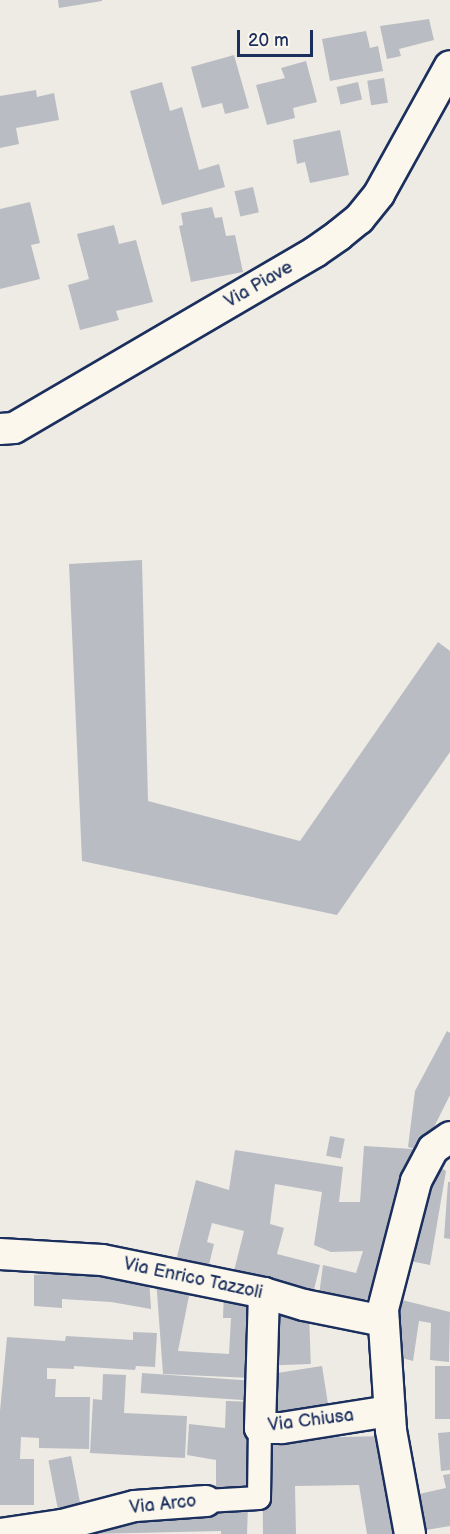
<!DOCTYPE html>
<style>
body{margin:0}
#map{position:relative;width:450px;height:1534px;overflow:hidden;background:#eeebe4;font-family:"Balsamiq Sans",sans-serif}
div>[style]{position:absolute}
[style*='--x']{left:calc(var(--x)*1px);top:calc(var(--y)*1px);width:calc(var(--w)*1px);rotate:calc(var(--a)*1deg)}
.building>*{inset:0;background:#b9bcc3;transform-origin:0 0}
.roads{filter:drop-shadow(2px 0 #1b2f5e) drop-shadow(-2px 0 #1b2f5e) drop-shadow(0 2px #1b2f5e) drop-shadow(0 -2px #1b2f5e)}
.pedestrian>*{height:22px;margin:-11px;padding:0 11px;transform-origin:11px;border-radius:11px;background:#fbf7ec}
.minor>*{height:30px;margin:-15px;padding:0 15px;transform-origin:15px;border-radius:15px;background:#fbf7ec}
span{translate:-50% -50%;white-space:nowrap;text-align:center;line-height:1.15;-webkit-text-stroke:5px #fbf7ec;paint-order:stroke}
.street-label{font-size:18px;color:#1b2f5e}
.scale{position:absolute;left:237px;top:30px;width:76px;height:27px;box-sizing:border-box;border:3px solid #1b2f5e;border-top:0;padding-left:8px;font-size:18px;line-height:21px;white-space:nowrap;color:#1b2f5e;-webkit-text-stroke:4px #fbf7ec;paint-order:stroke}
</style>
<div id="map">
<div class="building">
<div style="clip-path:polygon(58px 0,102px 0,102px 1px,59px 8px)"></div>
<div style="clip-path:polygon(429px 19px,434px 40px,399px 49px,401px 56px,387px 59px,380px 26px)"></div>
<div style="clip-path:polygon(366px 31px,370px 48px,378px 46px,383px 71px,330px 81px,322px 39px)"></div>
<div style="clip-path:polygon(234px 55px,249px 108px,225px 114px,222px 103px,202px 108px,191px 67px)"></div>
<div style="clip-path:polygon(306px 61px,317px 102px,293px 108px,295px 118px,267px 125px,256px 85px,285px 78px,281px 68px)"></div>
<div style="left:384px;top:78px;width:25px;height:17px;rotate:81deg"></div>
<div style="clip-path:polygon(162px 82px,170px 111px,182px 107px,199px 170px,219px 164px,225px 187px,162px 205px,130px 91px)"></div>
<div style="left:358px;top:82px;width:18px;height:22px;rotate:77deg"></div>
<div style="clip-path:polygon(36px 90px,37px 97px,54px 93px,59px 120px,16px 128px,19px 144px,0 148px,0 96px)"></div>
<div style="clip-path:polygon(340px 130px,349px 175px,310px 183px,305px 162px,297px 164px,293px 140px)"></div>
<div style="left:253px;top:187px;width:26px;height:19px;rotate:77deg"></div>
<div style="clip-path:polygon(30px 202px,40px 243px,31px 245px,40px 279px,0 289px,0 209px)"></div>
<div style="clip-path:polygon(212px 207px,215px 218px,222px 217px,226px 236px,235px 235px,243px 272px,191px 282px,179px 226px,183px 225px,181px 213px)"></div>
<div style="clip-path:polygon(114px 225px,119px 244px,136px 240px,153px 302px,116px 311px,119px 320px,80px 330px,68px 285px,89px 279px,77px 234px)"></div>
<div style="clip-path:polygon(142px 560px,148px 801px,300px 841px,438px 642px,450px 651px,450px 752px,337px 915px,82px 861px,69px 564px)"></div>
<div style="clip-path:polygon(447px 1031px,450px 1033px,450px 1095px,422px 1151px,408px 1147px,415px 1091px)"></div>
<div style="left:330px;top:1136px;width:15px;height:20px;rotate:11deg"></div>
<div style="clip-path:polygon(364px 1146px,413px 1149px,382px 1294px,352px 1303px,319px 1295px,323px 1265px,356px 1273px,363px 1251px,331px 1252px,314px 1245px,322px 1192px,275px 1184px,270px 1224px,284px 1228px,277px 1254px,320px 1265px,312px 1298px,232px 1279px,244px 1231px,212px 1223px,207px 1242px,214px 1244px,207px 1273px,175px 1265px,196px 1180px,229px 1190px,235px 1150px,343px 1167px,339px 1202px,360px 1202px)"></div>
<div style="clip-path:polygon(428px 1160px,446px 1171px,430px 1265px,405px 1260px)"></div>
<div style="clip-path:polygon(448px 1182px,450px 1182px,450px 1239px,444px 1238px)"></div>
<div style="clip-path:polygon(58px 1269px,149px 1278px,151px 1309px,111px 1302px,62px 1299px,62px 1308px,34px 1306px,34px 1275px,57px 1273px)"></div>
<div style="clip-path:polygon(156px 1279px,191px 1286px,178px 1351px,229px 1354px,231px 1318px,223px 1318px,224px 1290px,255px 1292px,251px 1378px,163px 1374px)"></div>
<div style="clip-path:polygon(394px 1298px,450px 1312px,449px 1362px,430px 1360px,431px 1323px,419px 1321px,413px 1361px,391px 1355px)"></div>
<div style="left:309px;top:1313px;width:51px;height:42px;rotate:88deg"></div>
<div style="clip-path:polygon(133px 1332px,157px 1333px,155px 1367px,136px 1366px,135px 1370px,74px 1366px,74px 1369px,47px 1368px,47px 1379px,56px 1379px,55px 1397px,90px 1397px,89px 1449px,39px 1448px,39px 1438px,21px 1437px,20px 1459px,34px 1459px,34px 1505px,0 1505px,0 1411px,7px 1337px,65px 1341px,66px 1336px,133px 1340px)"></div>
<div style="left:322px;top:1366px;width:40px;height:55px;rotate:81deg"></div>
<div style="left:435px;top:1366px;width:15px;height:53px"></div>
<div style="left:142px;top:1373px;width:113px;height:20px;rotate:4deg"></div>
<div style="clip-path:polygon(103px 1374px,126px 1375px,124px 1413px,187px 1416px,185px 1458px,90px 1453px,93px 1399px,102px 1400px)"></div>
<div style="clip-path:polygon(226px 1401px,258px 1402px,254px 1494px,216px 1493px,216px 1460px,187px 1455px,189px 1424px,225px 1428px)"></div>
<div style="clip-path:polygon(450px 1432px,450px 1470px,441px 1471px,438px 1433px)"></div>
<div style="clip-path:polygon(385px 1436px,396px 1534px,367px 1534px,359px 1485px,295px 1486px,296px 1534px,263px 1534px,262px 1439px)"></div>
<div style="left:71px;top:1456px;width:59px;height:23px;rotate:79deg"></div>
<div style="clip-path:polygon(450px 1474px,450px 1526px,426px 1530px,419px 1494px,446px 1488px,443px 1475px)"></div>
<div style="clip-path:polygon(248px 1506px,247px 1534px,221px 1534px,221px 1531px,90px 1534px,87px 1522px)"></div>
</div>
<div class="roads">
<div class="pedestrian">
<div style="--x:206;--y:1501;--w:53;--a:-3.2"></div>
<div style="--x:259;--y:1498;--w:70;--a:-89.2"></div>
</div>
<div class="minor">
<div style="--x:0;--y:429;--w:14;--a:-4"></div>
<div style="--x:14;--y:428;--w:349;--a:-30.3"></div>
<div style="--x:315;--y:252;--w:29;--a:-35"></div>
<div style="--x:339;--y:235;--w:26;--a:-39"></div>
<div style="--x:359;--y:219;--w:32;--a:-51"></div>
<div style="--x:379;--y:194;--w:146;--a:-61"></div>
<div style="--x:0;--y:1254;--w:102;--a:3.4"></div>
<div style="--x:102;--y:1260;--w:165;--a:11.5"></div>
<div style="--x:264;--y:1293;--w:42;--a:16.7"></div>
<div style="--x:304;--y:1305;--w:81;--a:11.4"></div>
<div style="--x:264;--y:1293;--w:135;--a:91.7"></div>
<div style="--x:260;--y:1428;--w:22;--a:0"></div>
<div style="--x:282;--y:1428;--w:108;--a:-9"></div>
<div style="--x:0;--y:1534;--w:63;--a:-8.3"></div>
<div style="--x:62;--y:1525;--w:75;--a:-14.6"></div>
<div style="--x:135;--y:1506;--w:71;--a:-4"></div>
<div style="--x:410;--y:1534;--w:106;--a:-100.4"></div>
<div style="--x:391;--y:1430;--w:121;--a:-93.8"></div>
<div style="--x:383;--y:1309;--w:132;--a:-75.5"></div>
<div style="--x:416;--y:1181;--w:36;--a:-62"></div>
<div style="--x:433;--y:1149;--w:21;--a:-35"></div>
</div>
</div>
<div class="street-label">
<span style="left:259px;top:285px;rotate:-30deg">Via Piave</span>
<span style="left:193px;top:1279px;rotate:12deg">Via Enrico Tazzoli</span>
<span style="left:311px;top:1421px;rotate:-7deg">Via Chiusa</span>
<span style="left:163px;top:1505px;rotate:-6deg">Via Arco</span>
</div>
<div class="scale">20 m</div>
</div>
